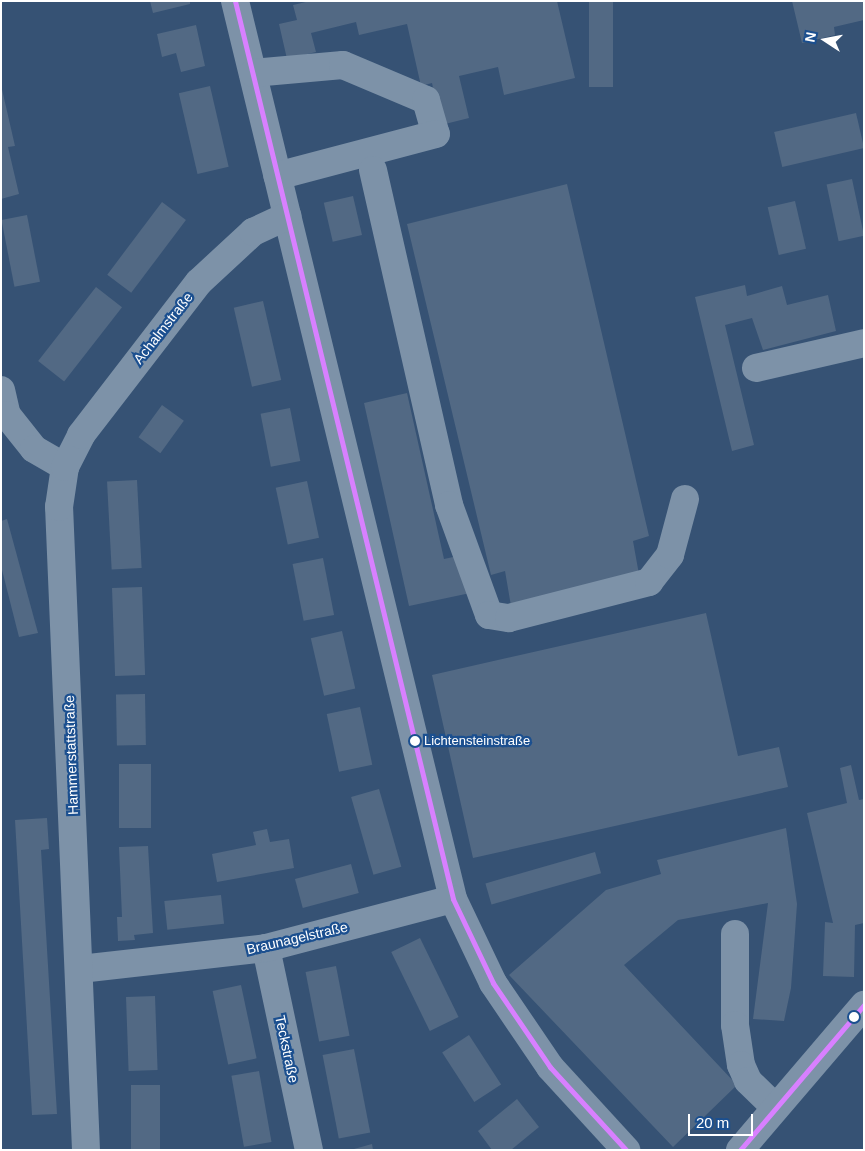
<!DOCTYPE html>
<meta charset="utf-8">
<style>
body{margin:0}
#map{position:relative;width:865px;height:1151px;overflow:hidden;background:#365274;font-family:Helvetica,sans-serif}
div>[style]{position:absolute}
[style*='--x']{left:calc(var(--x)*1px);top:calc(var(--y)*1px);width:calc(var(--w)*1px);rotate:calc(var(--a)*1deg)}
.building>*{inset:0;background:#526984;transform-origin:0 0}
.minor>*{height:28px;margin:-14px;padding:0 14px;transform-origin:14px;border-radius:14px;background:#7d92a8}
.bus-1>*{height:5px;margin:-2.5px;padding:0 2.5px;transform-origin:2.5px;border-radius:2.5px;background:#d880ff}
.dots>*{width:14px;height:14px;translate:-50% -50%;box-sizing:border-box;border:2px solid #1b4f8f;border-radius:50%}
span{translate:-50% -50%;white-space:nowrap;text-align:center;line-height:1.15;-webkit-text-stroke:4.5px #1b4f8f;paint-order:stroke}
.bus-label{font-size:13px;color:#fff}
.left{translate:0 -50%;text-align:left}
.street-label{font-size:14px;color:#fff}
.frame{position:absolute;inset:0;border:2px solid #fff;pointer-events:none}
.north{position:absolute;left:800px;top:15px;width:50px;height:50px;-webkit-text-stroke:4px #1b4f8f;paint-order:stroke;rotate:281deg;font-size:14px;font-weight:700;line-height:20px;text-align:center;color:#fff}
.north::after{content:'';display:block;margin:auto;width:18px;height:22px;background:#fff;clip-path:polygon(50% 0,100% 100%,50% 72%,0 100%)}
.scale{position:absolute;left:688px;top:1114px;width:65px;height:22px;box-sizing:border-box;border:2px solid #fff;border-top:0;padding-left:6px;font-size:15px;line-height:18px;white-space:nowrap;color:#fff;-webkit-text-stroke:4px #1b4f8f;paint-order:stroke}
</style>
<div id="map">
<div class="building">
<div style="clip-path:polygon(150px 1px,190px 1px,190px 4px,153px 13px)"></div>
<div style="clip-path:polygon(310px 1px,557px 1px,575px 78px,504px 95px,498px 67px,459px 76px,469px 118px,441px 125px,432px 83px,421px 86px,407px 24px,359px 35px,356px 22px,311px 33px,316px 52px,287px 59px,279px 24px,297px 20px,293px 5px)"></div>
<div style="left:589px;top:1px;width:24px;height:86px"></div>
<div style="clip-path:polygon(792px 1px,864px 1px,864px 20px,834px 27px,835px 35px,802px 43px)"></div>
<div style="clip-path:polygon(196px 25px,205px 66px,181px 72px,176px 53px,162px 57px,157px 34px)"></div>
<div style="clip-path:polygon(1px 85px,15px 146px,8px 147px,19px 194px,1px 199px)"></div>
<div style="left:210px;top:86px;width:83px;height:32px;rotate:77deg"></div>
<div style="left:856px;top:113px;width:36px;height:84px;rotate:77deg"></div>
<div style="left:852px;top:179px;width:58px;height:26px;rotate:78deg"></div>
<div style="clip-path:polygon(567px 184px,649px 536px,633px 541px,640px 580px,512px 612px,505px 571px,491px 575px,407px 224px)"></div>
<div style="left:353px;top:196px;width:40px;height:30px;rotate:77deg"></div>
<div style="left:795px;top:201px;width:49px;height:28px;rotate:77deg"></div>
<div style="left:162px;top:202px;width:30px;height:91px;rotate:37deg"></div>
<div style="left:27px;top:215px;width:68px;height:26px;rotate:79deg"></div>
<div style="clip-path:polygon(745px 285px,747px 296px,782px 286px,787px 305px,828px 295px,836px 331px,763px 350px,752px 318px,725px 325px,754px 445px,732px 451px,695px 297px)"></div>
<div style="left:96px;top:287px;width:33px;height:94px;rotate:38deg"></div>
<div style="left:263px;top:301px;width:81px;height:30px;rotate:77deg"></div>
<div style="clip-path:polygon(407px 393px,444px 559px,467px 554px,475px 592px,409px 606px,364px 403px)"></div>
<div style="left:162px;top:405px;width:27px;height:40px;rotate:36deg"></div>
<div style="left:290px;top:408px;width:54px;height:30px;rotate:79deg"></div>
<div style="left:137px;top:480px;width:88px;height:30px;rotate:87deg"></div>
<div style="left:307px;top:481px;width:58px;height:32px;rotate:78deg"></div>
<div style="clip-path:polygon(7px 519px,38px 633px,19px 637px,1px 566px,1px 521px)"></div>
<div style="left:323px;top:558px;width:58px;height:31px;rotate:79deg"></div>
<div style="left:142px;top:587px;width:88px;height:30px;rotate:88deg"></div>
<div style="clip-path:polygon(706px 613px,738px 756px,779px 747px,788px 787px,473px 858px,432px 675px)"></div>
<div style="left:342px;top:631px;width:59px;height:32px;rotate:77deg"></div>
<div style="left:145px;top:694px;width:51px;height:29px;rotate:89deg"></div>
<div style="left:360px;top:707px;width:59px;height:34px;rotate:78deg"></div>
<div style="left:119px;top:764px;width:32px;height:64px"></div>
<div style="clip-path:polygon(851px 765px,859px 800px,864px 799px,864px 923px,855px 925px,854px 977px,823px 976px,825px 922px,833px 923px,807px 813px,847px 803px,840px 768px)"></div>
<div style="left:379px;top:789px;width:81px;height:29px;rotate:74deg"></div>
<div style="clip-path:polygon(47px 818px,49px 849px,41px 850px,57px 1114px,32px 1115px,15px 820px)"></div>
<div style="clip-path:polygon(786px 828px,797px 904px,791px 988px,784px 1021px,753px 1019px,768px 903px,678px 920px,624px 965px,737px 1085px,673px 1147px,509px 975px,606px 890px,661px 874px,657px 860px)"></div>
<div style="clip-path:polygon(267px 829px,270px 842px,289px 839px,294px 868px,217px 882px,212px 854px,256px 845px,253px 832px)"></div>
<div style="clip-path:polygon(148px 846px,153px 933px,134px 935px,135px 940px,118px 941px,117px 917px,122px 917px,119px 847px)"></div>
<div style="left:595px;top:852px;width:22px;height:114px;rotate:74deg"></div>
<div style="left:351px;top:864px;width:30px;height:58px;rotate:75deg"></div>
<div style="left:221px;top:895px;width:29px;height:57px;rotate:84deg"></div>
<div style="left:420px;top:938px;width:88px;height:32px;rotate:64deg"></div>
<div style="left:336px;top:966px;width:71px;height:31px;rotate:79deg"></div>
<div style="left:241px;top:985px;width:75px;height:29px;rotate:78deg"></div>
<div style="left:155px;top:996px;width:74px;height:29px;rotate:88deg"></div>
<div style="left:469px;top:1035px;width:59px;height:32px;rotate:57deg"></div>
<div style="left:354px;top:1049px;width:85px;height:32px;rotate:79deg"></div>
<div style="left:259px;top:1071px;width:72px;height:28px;rotate:80deg"></div>
<div style="left:131px;top:1085px;width:29px;height:65px"></div>
<div style="clip-path:polygon(517px 1099px,539px 1127px,511px 1150px,492px 1150px,478px 1131px)"></div>
<div style="clip-path:polygon(372px 1144px,373px 1150px,354px 1150px,354px 1149px)"></div>
</div>
<div class="minor">
<div style="--x:235;--y:1;--w:924;--a:76.35"></div>
<div style="--x:453;--y:899;--w:93;--a:64.5"></div>
<div style="--x:493;--y:983;--w:102;--a:55.8"></div>
<div style="--x:550;--y:1067;--w:113;--a:47.5"></div>
<div style="--x:253;--y:73;--w:90;--a:-5.1"></div>
<div style="--x:343;--y:65;--w:90;--a:22.9"></div>
<div style="--x:426;--y:100;--w:35;--a:74"></div>
<div style="--x:436;--y:134;--w:164;--a:165.2"></div>
<div style="--x:373;--y:170;--w:344;--a:77.2"></div>
<div style="--x:449;--y:505;--w:117;--a:70"></div>
<div style="--x:489;--y:615;--w:20;--a:9"></div>
<div style="--x:509;--y:618;--w:145;--a:-14.4"></div>
<div style="--x:649;--y:582;--w:34;--a:-52"></div>
<div style="--x:670;--y:555;--w:58;--a:-75"></div>
<div style="--x:756;--y:368;--w:111;--a:-13"></div>
<div style="--x:1;--y:390;--w:26;--a:77"></div>
<div style="--x:7;--y:415;--w:43;--a:51.5"></div>
<div style="--x:34;--y:449;--w:36;--a:30"></div>
<div style="--x:735;--y:934;--w:91;--a:90"></div>
<div style="--x:735;--y:1025;--w:40;--a:81.5"></div>
<div style="--x:741;--y:1065;--w:17;--a:66"></div>
<div style="--x:748;--y:1081;--w:37;--a:44"></div>
<div style="--x:266;--y:948;--w:207;--a:78"></div>
<div style="--x:80;--y:969;--w:187;--a:-6.4"></div>
<div style="--x:266;--y:948;--w:193;--a:-14.7"></div>
<div style="--x:86;--y:1150;--w:644;--a:-92.4"></div>
<div style="--x:59;--y:507;--w:40;--a:-81.5"></div>
<div style="--x:65;--y:467;--w:36;--a:-63"></div>
<div style="--x:81;--y:435;--w:193;--a:-52.4"></div>
<div style="--x:199;--y:282;--w:74;--a:-42.8"></div>
<div style="--x:253;--y:232;--w:38;--a:-25"></div>
<div style="--x:740;--y:1150;--w:191;--a:-49.5"></div>
</div>
<div class="bus-1">
<div style="--x:235;--y:1;--w:924;--a:76.35"></div>
<div style="--x:453;--y:899;--w:93;--a:64.5"></div>
<div style="--x:493;--y:983;--w:102;--a:55.8"></div>
<div style="--x:550;--y:1067;--w:113;--a:47.5"></div>
<div style="--x:740;--y:1150;--w:191;--a:-49.5"></div>
</div>
<div class="dots">
<div style="left:415px;top:741px;background:#fff"></div>
<div style="left:854px;top:1017px;background:#fff"></div>
</div>
<div class="bus-label">
<span class="left" style="left:424px;top:741px">Lichtensteinstraße</span>
</div>
<div class="street-label">
<span style="left:163px;top:328px;rotate:-52deg">Achalmstraße</span>
<span style="left:71px;top:755px;rotate:-92deg">Hammerstattstraße</span>
<span style="left:297px;top:938px;rotate:-13deg">Braunagelstraße</span>
<span style="left:287px;top:1049px;rotate:78deg">Teckstraße</span>
</div>
<div class="frame"></div>
<div class="north">N</div>
<div class="scale">20 m</div>
</div>
